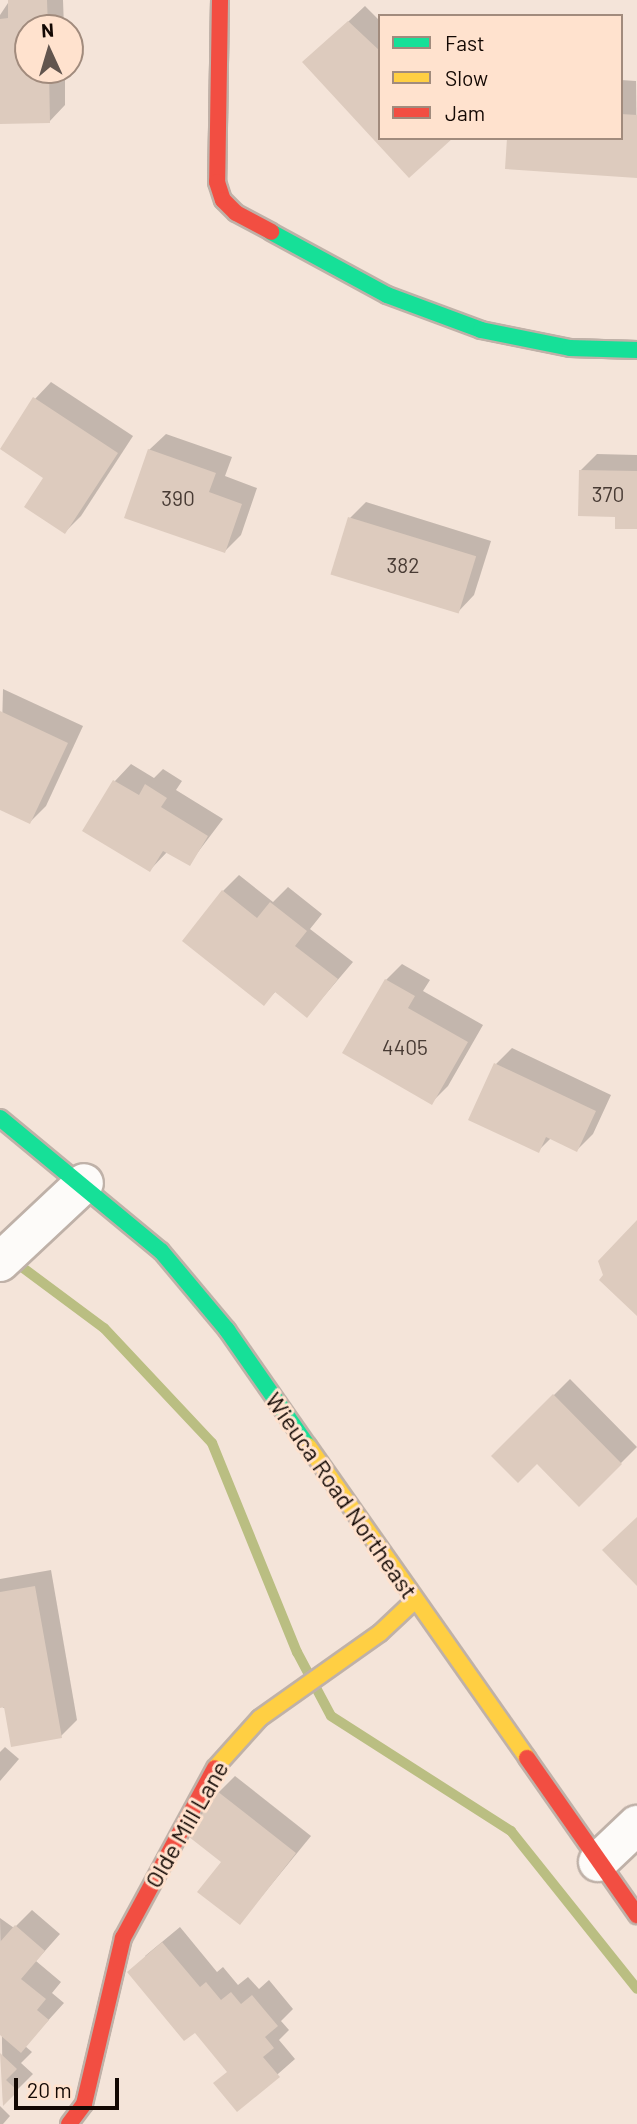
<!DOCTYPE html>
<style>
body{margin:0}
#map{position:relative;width:637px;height:2124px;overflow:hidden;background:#f4e4d9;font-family:Barlow,sans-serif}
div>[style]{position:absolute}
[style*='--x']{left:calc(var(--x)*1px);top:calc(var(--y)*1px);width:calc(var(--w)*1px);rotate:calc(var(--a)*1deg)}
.shadow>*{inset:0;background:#0003}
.stream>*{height:10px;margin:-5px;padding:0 5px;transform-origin:5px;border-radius:5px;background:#babe82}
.building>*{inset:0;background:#ddcbbe;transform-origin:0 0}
.roads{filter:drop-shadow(2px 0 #bfb1a8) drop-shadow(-2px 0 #bfb1a8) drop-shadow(0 2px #bfb1a8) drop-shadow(0 -2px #bfb1a8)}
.street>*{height:38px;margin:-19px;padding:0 19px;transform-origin:19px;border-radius:19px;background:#fdfbf9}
.fast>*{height:16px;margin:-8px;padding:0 8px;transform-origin:8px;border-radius:8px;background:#16e098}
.slow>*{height:16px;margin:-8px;padding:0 8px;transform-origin:8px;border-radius:8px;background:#ffcf43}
.jam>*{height:16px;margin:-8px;padding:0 8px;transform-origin:8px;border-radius:8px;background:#f24e42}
span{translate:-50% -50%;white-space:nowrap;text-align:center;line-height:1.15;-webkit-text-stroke:6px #ffe2ce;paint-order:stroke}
.number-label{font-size:21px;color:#483b34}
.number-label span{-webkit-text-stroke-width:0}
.street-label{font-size:24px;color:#130803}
.legend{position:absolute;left:378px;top:14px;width:245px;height:126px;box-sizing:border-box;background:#ffe2ce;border:2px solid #a18b7d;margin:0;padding:9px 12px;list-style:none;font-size:21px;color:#130803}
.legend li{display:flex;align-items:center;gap:14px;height:35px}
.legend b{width:35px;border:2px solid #a18b7d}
.north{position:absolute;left:14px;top:14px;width:70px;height:70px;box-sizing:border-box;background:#ffe2ce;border:2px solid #a18b7d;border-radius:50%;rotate:356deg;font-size:19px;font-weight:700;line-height:28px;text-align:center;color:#130803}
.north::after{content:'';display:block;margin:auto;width:24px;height:32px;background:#62554e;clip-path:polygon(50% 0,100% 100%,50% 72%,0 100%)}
.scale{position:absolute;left:14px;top:2078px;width:105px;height:32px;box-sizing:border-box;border:4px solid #130803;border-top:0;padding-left:9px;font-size:21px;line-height:24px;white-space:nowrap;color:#130803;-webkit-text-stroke:5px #ffe2ce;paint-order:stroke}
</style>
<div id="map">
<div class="shadow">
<div style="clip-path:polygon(10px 0,63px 0,64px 28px,28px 28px,28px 70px,65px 70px,65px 105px,49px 122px,0 122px,0 15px)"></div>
<div style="clip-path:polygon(365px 6px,380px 21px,380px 138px,409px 176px,305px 62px)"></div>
<div style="clip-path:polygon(621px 80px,636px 81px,637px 176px,621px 138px)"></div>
<div style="clip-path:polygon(51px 382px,133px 436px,81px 516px,65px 532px,46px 477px,35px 399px)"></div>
<div style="clip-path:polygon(166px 434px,232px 457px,225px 476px,257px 488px,241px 535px,225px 551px,149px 450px)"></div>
<div style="clip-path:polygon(597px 454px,637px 455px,637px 528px,617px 515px,580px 471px)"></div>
<div style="clip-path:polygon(366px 502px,491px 541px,474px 595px,458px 612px,350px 518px)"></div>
<div style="clip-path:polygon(3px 689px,83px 726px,46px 806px,30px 822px,0 808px)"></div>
<div style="clip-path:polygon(131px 764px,154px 778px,163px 769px,182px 781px,176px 790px,223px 819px,189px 864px,168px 851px,150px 870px,85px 830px,115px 781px)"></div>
<div style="clip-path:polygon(239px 875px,273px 902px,288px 887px,322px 914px,310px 929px,353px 962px,307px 1016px,276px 991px,264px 1003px,223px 891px)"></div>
<div style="clip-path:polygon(402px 964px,430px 980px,423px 991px,483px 1025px,448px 1086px,432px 1102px,386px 980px)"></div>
<div style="clip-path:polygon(512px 1048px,611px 1095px,593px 1134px,577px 1150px,551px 1138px,538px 1151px,496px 1064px)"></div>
<div style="clip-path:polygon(570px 1379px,637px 1447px,579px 1505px,537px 1462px,493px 1456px)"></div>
<div style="clip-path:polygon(51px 1570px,77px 1720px,61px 1736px,0 1706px,0 1579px)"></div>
<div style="clip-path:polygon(5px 1747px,19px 1759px,0 1781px,0 1752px)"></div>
<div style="clip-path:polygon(235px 1776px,311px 1836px,240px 1923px,219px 1792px)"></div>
<div style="clip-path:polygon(32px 1910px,60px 1934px,36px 1961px,61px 1982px,52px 1993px,64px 2003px,25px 2046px,32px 2052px,21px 2063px,33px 2074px,3px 2104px,0 1918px,14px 1928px)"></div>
<div style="clip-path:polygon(180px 1927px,217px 1972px,223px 1967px,238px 1985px,248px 1977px,259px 1989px,269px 1980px,293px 2009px,281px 2021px,289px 2030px,279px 2040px,295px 2059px,237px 2110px,228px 2071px,145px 1956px)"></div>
<div style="clip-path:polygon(0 2106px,10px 2116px,3px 2124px,0 2124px)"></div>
</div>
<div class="stream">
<div style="--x:11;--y:1259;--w:116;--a:36.6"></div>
<div style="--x:104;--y:1328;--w:158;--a:46.8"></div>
<div style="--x:212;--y:1443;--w:226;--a:67.9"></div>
<div style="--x:297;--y:1652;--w:72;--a:62"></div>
<div style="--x:331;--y:1716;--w:214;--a:32.6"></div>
<div style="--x:511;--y:1831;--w:202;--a:51.4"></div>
</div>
<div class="building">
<div style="clip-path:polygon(8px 0,47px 0,48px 28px,28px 28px,28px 70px,49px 70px,50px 123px,0 124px,0 19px,8px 18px)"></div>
<div style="clip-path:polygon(348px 21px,380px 51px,380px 138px,453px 138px,409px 178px,302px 62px)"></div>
<div style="clip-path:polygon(621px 114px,637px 115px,637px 178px,505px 169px,507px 138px,621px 138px)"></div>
<div style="clip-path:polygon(33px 397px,118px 453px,65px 534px,24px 507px,43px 478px,0 449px)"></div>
<div style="clip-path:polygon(148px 449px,216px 473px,209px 492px,242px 504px,225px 553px,124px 518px)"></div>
<div style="clip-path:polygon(579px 470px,637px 471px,637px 529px,615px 529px,615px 517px,578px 516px)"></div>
<div style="left:348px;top:517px;width:134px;height:60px;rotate:17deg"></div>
<div style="clip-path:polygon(0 711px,68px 743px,30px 824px,0 810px)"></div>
<div style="clip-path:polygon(113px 780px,139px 795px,145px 784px,167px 798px,161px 807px,208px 836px,190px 866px,163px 851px,150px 872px,82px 831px)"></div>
<div style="clip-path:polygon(222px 890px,257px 918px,270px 902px,307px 931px,295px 946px,338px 979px,307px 1018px,275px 992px,264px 1006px,182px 941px)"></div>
<div style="clip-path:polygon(385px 979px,415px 996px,408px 1008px,468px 1042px,432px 1105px,342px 1053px)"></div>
<div style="clip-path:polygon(494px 1063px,596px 1111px,577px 1152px,546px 1137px,539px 1153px,468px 1120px)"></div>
<div style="clip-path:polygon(637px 1220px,637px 1316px,599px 1280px,603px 1275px,598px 1261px)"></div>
<div style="clip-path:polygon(553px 1394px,622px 1464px,579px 1507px,537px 1464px,518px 1483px,491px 1456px)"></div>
<div style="clip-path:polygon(637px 1517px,637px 1586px,602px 1550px)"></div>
<div style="clip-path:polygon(35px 1586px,62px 1738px,11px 1747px,4px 1707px,0 1708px,0 1592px)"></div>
<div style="clip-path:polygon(217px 1791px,296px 1853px,240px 1925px,197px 1892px,221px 1862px,184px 1833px)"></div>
<div style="clip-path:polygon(15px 1925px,45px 1951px,21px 1979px,46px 1999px,37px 2010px,49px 2020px,21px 2053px,0 2035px,0 1942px)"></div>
<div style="clip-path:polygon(162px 1942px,200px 1987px,206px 1982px,221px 2000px,231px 1992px,241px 2004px,252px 1995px,278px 2026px,265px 2037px,274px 2048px,263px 2057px,280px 2077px,237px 2112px,213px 2083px,227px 2072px,195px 2033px,184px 2041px,127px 1972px)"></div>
<div style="clip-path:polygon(0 2053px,17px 2069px,6px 2080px,18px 2091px,3px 2106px)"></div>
</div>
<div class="roads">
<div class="street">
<div style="--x:0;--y:1262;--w:115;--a:-43.2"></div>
<div style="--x:598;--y:1862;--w:54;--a:-43.5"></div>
</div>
<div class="fast">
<div style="--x:271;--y:232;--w:132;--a:28.5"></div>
<div style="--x:387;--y:295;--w:100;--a:20.4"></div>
<div style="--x:481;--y:330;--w:91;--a:11.4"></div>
<div style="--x:570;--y:348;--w:67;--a:1.7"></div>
<div style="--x:0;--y:1118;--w:209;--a:39.6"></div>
<div style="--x:161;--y:1251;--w:103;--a:50.1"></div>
<div style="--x:227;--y:1330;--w:141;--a:55.1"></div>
</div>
<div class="slow">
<div style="--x:308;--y:1446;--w:381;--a:54.9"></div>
<div style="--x:215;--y:1768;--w:67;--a:-48"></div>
<div style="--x:260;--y:1718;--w:147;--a:-35.3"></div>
<div style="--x:380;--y:1633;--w:48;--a:-43.3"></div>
</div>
<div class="jam">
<div style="--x:220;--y:0;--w:182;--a:90.9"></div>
<div style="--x:217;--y:182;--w:19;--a:72"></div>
<div style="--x:223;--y:200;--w:18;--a:45"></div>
<div style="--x:236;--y:213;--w:40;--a:28"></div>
<div style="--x:527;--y:1758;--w:192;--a:55"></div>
<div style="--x:69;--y:2124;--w:25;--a:-53"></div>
<div style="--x:84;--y:2104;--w:171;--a:-76.8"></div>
<div style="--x:123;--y:1938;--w:193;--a:-61.6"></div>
</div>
</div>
<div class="number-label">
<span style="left:608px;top:494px">370</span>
<span style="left:178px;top:498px">390</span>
<span style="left:403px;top:565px">382</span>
<span style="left:405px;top:1047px">4405</span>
</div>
<div class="street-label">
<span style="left:342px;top:1495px;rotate:55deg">Wieuca Road Northeast</span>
<span style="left:186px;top:1824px;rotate:-60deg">Olde Mill Lane</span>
</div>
<ul class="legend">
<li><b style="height:9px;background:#16e098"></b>Fast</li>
<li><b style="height:9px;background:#ffcf43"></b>Slow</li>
<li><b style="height:9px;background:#f24e42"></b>Jam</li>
</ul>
<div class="north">N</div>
<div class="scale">20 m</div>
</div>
